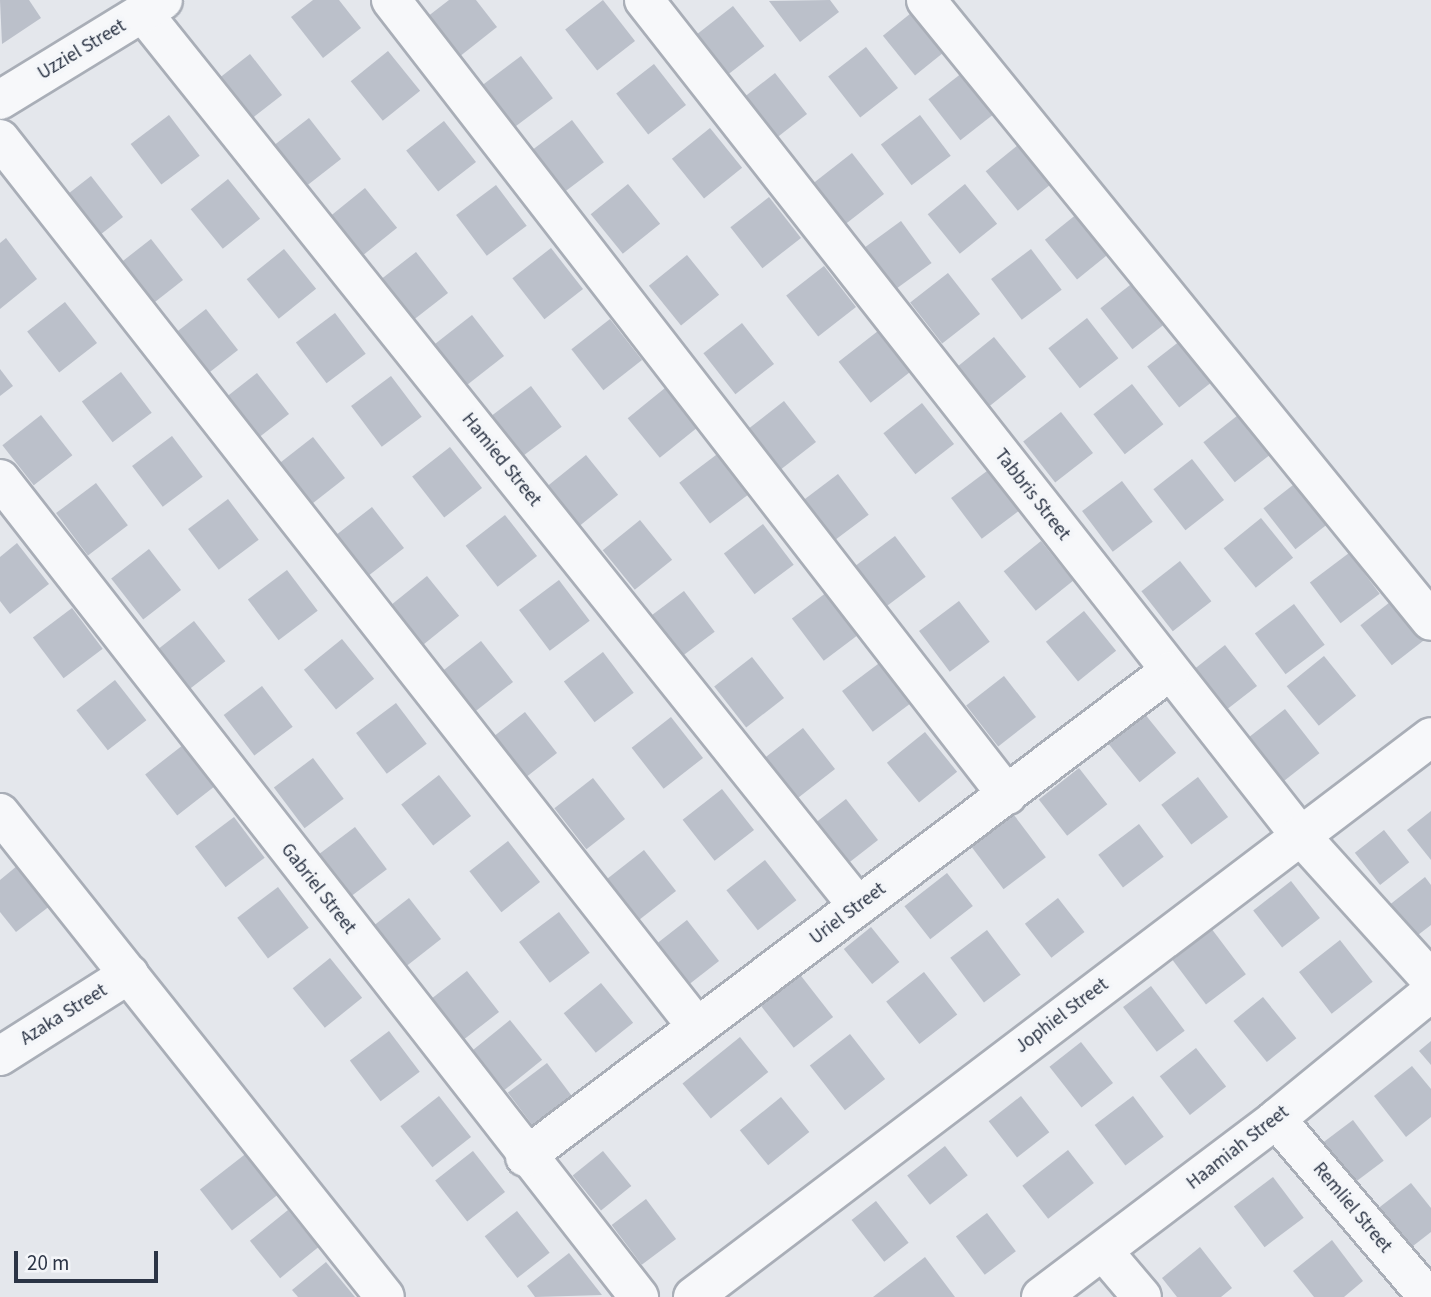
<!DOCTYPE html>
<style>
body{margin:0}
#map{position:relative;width:1431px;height:1297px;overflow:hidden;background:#e4e7ec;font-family:"Source Sans 3",sans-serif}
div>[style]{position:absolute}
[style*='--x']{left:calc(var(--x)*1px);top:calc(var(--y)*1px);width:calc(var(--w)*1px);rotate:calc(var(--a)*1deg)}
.building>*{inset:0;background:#bbc0ca;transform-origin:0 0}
.roads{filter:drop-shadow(2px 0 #a9aeb7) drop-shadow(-2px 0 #a9aeb7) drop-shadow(0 2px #a9aeb7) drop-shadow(0 -2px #a9aeb7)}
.minor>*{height:38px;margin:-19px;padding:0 19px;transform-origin:19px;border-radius:19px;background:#f7f8fa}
span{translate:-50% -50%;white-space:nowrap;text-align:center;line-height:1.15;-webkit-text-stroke:7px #f4f6f9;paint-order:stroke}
.street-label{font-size:19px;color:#2b3445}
.scale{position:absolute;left:14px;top:1251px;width:144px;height:32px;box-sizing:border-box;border:4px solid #2b3445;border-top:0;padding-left:9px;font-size:21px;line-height:24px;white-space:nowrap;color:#2b3445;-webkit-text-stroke:5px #f4f6f9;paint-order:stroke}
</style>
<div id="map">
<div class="building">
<div style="clip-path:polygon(0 0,29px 0,41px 18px,2px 44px)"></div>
<div style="clip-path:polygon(313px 0,339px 0,361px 28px,323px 58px,291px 17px)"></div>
<div style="clip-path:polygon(449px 0,476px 0,497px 27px,459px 57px,427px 17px)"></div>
<div style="left:603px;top:0;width:52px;height:48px;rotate:52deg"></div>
<div style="clip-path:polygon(830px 0,839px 12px,800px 42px,769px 1px)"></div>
<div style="left:921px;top:5px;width:51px;height:49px;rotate:51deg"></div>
<div style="left:733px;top:6px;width:51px;height:49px;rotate:52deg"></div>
<div style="left:866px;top:47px;width:52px;height:48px;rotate:52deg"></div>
<div style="left:388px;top:51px;width:51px;height:48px;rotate:51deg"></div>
<div style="left:250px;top:54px;width:52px;height:49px;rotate:52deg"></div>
<div style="left:521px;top:56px;width:53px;height:49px;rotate:53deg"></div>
<div style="left:654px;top:64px;width:52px;height:48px;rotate:52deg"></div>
<div style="left:967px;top:69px;width:52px;height:49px;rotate:52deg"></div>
<div style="left:775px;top:73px;width:52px;height:49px;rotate:52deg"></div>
<div style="left:169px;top:115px;width:51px;height:48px;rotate:53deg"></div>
<div style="left:920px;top:115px;width:51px;height:49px;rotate:53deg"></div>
<div style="left:309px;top:118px;width:52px;height:48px;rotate:52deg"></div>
<div style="left:572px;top:120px;width:53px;height:49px;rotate:53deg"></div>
<div style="left:444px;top:121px;width:52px;height:48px;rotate:52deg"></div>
<div style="left:710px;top:128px;width:51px;height:49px;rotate:51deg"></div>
<div style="left:1023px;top:141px;width:51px;height:48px;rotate:51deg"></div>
<div style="left:852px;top:153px;width:52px;height:48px;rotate:52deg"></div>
<div style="left:91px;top:176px;width:52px;height:48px;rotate:52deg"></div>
<div style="left:228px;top:179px;width:51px;height:48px;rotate:51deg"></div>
<div style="left:628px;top:184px;width:51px;height:48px;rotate:51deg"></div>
<div style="left:965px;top:184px;width:51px;height:48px;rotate:51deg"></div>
<div style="left:496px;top:185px;width:51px;height:50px;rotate:53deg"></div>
<div style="left:365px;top:188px;width:51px;height:48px;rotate:51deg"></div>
<div style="left:769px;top:197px;width:52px;height:49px;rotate:52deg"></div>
<div style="left:1083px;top:209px;width:51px;height:49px;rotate:51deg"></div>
<div style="left:901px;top:221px;width:52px;height:50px;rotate:54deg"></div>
<div style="clip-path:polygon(6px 238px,37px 279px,0 309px,0 243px)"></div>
<div style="left:151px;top:239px;width:52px;height:49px;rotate:52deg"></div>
<div style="left:551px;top:248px;width:52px;height:49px;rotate:52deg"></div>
<div style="left:284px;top:249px;width:51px;height:48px;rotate:51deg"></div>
<div style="left:1031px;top:249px;width:51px;height:50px;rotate:53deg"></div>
<div style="left:416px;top:252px;width:52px;height:48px;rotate:52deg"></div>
<div style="left:687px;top:255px;width:51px;height:49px;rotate:51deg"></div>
<div style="left:824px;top:266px;width:52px;height:48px;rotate:52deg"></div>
<div style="left:948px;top:273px;width:52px;height:48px;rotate:52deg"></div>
<div style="left:1139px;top:278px;width:52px;height:49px;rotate:52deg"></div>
<div style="left:65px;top:302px;width:52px;height:48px;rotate:52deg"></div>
<div style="left:206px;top:309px;width:52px;height:49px;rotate:52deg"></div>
<div style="left:335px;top:313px;width:51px;height:49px;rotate:53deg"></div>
<div style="left:472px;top:315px;width:52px;height:49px;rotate:52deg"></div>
<div style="left:1087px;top:318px;width:51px;height:49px;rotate:52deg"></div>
<div style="left:610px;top:319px;width:52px;height:49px;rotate:52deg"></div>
<div style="left:742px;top:323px;width:52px;height:49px;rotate:52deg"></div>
<div style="left:878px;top:331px;width:52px;height:50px;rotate:52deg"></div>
<div style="left:994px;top:337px;width:51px;height:48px;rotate:51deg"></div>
<div style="left:1185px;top:337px;width:52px;height:48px;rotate:52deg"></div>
<div style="clip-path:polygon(0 369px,13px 386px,0 396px)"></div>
<div style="left:121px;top:372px;width:51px;height:49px;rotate:53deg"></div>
<div style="left:257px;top:373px;width:52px;height:49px;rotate:52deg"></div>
<div style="left:391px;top:376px;width:51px;height:50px;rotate:53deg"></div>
<div style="left:1132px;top:384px;width:51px;height:49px;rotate:52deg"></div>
<div style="left:531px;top:386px;width:51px;height:49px;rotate:53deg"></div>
<div style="left:665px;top:388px;width:51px;height:48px;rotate:51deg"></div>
<div style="left:784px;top:401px;width:52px;height:48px;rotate:52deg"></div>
<div style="left:922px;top:403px;width:52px;height:49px;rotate:52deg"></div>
<div style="left:1061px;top:412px;width:52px;height:48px;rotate:52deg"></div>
<div style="left:1242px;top:412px;width:51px;height:49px;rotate:52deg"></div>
<div style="left:41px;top:415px;width:51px;height:49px;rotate:52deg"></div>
<div style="left:172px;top:436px;width:51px;height:50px;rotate:53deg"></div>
<div style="left:313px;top:437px;width:52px;height:49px;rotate:52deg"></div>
<div style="left:450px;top:447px;width:52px;height:48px;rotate:52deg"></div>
<div style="left:720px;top:452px;width:51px;height:51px;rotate:53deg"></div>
<div style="left:586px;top:455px;width:51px;height:49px;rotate:51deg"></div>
<div style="left:1192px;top:459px;width:52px;height:49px;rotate:52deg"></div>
<div style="left:991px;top:468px;width:51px;height:50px;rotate:53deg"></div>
<div style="left:838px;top:474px;width:51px;height:48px;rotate:53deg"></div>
<div style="left:1302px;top:478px;width:52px;height:49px;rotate:52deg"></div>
<div style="left:1122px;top:481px;width:51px;height:50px;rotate:53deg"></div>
<div style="left:96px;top:483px;width:53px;height:50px;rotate:53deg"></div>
<div style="left:228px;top:499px;width:51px;height:50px;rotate:53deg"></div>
<div style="left:372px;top:507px;width:52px;height:48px;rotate:52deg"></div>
<div style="left:505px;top:515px;width:52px;height:50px;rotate:52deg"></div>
<div style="left:1261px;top:518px;width:51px;height:48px;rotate:51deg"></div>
<div style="left:640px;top:520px;width:51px;height:48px;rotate:51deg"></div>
<div style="left:763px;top:524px;width:51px;height:49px;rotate:53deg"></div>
<div style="left:895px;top:536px;width:51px;height:49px;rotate:53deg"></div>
<div style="left:1041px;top:541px;width:51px;height:48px;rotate:51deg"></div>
<div style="clip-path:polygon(17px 543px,49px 584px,10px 614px,0 601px,0 557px)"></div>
<div style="left:149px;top:549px;width:52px;height:48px;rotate:52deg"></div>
<div style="left:1349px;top:553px;width:51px;height:49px;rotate:53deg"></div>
<div style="left:1180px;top:561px;width:51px;height:49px;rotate:52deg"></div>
<div style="left:287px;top:570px;width:51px;height:49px;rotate:53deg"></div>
<div style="left:427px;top:576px;width:51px;height:49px;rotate:51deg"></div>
<div style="left:559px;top:580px;width:51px;height:50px;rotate:53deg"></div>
<div style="left:831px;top:589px;width:53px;height:49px;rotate:53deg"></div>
<div style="left:684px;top:591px;width:51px;height:50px;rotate:53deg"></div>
<div style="left:1399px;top:595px;width:51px;height:49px;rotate:52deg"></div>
<div style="left:959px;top:601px;width:51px;height:50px;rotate:53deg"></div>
<div style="left:1294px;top:604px;width:51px;height:49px;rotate:53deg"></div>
<div style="left:72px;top:608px;width:51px;height:49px;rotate:53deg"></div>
<div style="left:1084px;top:611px;width:51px;height:49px;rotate:51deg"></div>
<div style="left:194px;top:621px;width:51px;height:49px;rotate:52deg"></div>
<div style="left:342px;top:639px;width:51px;height:49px;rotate:51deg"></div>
<div style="left:481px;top:641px;width:52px;height:48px;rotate:52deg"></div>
<div style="left:1225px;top:645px;width:52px;height:38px;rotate:52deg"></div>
<div style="left:603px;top:652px;width:51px;height:49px;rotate:53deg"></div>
<div style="left:1324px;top:656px;width:51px;height:48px;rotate:51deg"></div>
<div style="left:752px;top:657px;width:52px;height:48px;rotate:52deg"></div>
<div style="left:882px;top:661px;width:51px;height:50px;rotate:53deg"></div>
<div style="left:1004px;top:676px;width:52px;height:48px;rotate:52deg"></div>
<div style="left:115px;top:680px;width:51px;height:49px;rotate:52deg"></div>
<div style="left:262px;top:686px;width:51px;height:48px;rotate:53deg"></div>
<div style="left:396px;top:703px;width:51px;height:50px;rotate:53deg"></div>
<div style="left:1285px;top:709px;width:56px;height:48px;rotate:52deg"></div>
<div style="left:525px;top:712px;width:52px;height:48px;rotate:52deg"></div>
<div style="left:1144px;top:713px;width:51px;height:47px;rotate:51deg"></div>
<div style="left:671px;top:717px;width:52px;height:50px;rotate:52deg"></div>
<div style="left:803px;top:728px;width:52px;height:50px;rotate:52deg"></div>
<div style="left:925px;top:732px;width:51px;height:49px;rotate:51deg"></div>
<div style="left:183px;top:745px;width:52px;height:48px;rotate:52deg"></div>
<div style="left:313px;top:758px;width:51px;height:49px;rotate:53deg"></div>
<div style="left:1079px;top:768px;width:46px;height:51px;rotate:52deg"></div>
<div style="left:439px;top:775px;width:52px;height:48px;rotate:52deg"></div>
<div style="left:1198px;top:777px;width:50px;height:46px;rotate:53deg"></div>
<div style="left:593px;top:778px;width:52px;height:49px;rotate:52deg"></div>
<div style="left:722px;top:789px;width:52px;height:50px;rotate:52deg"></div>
<div style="left:846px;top:799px;width:52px;height:48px;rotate:52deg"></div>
<div style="clip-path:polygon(1431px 811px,1431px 860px,1407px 830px)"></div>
<div style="left:1014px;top:815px;width:53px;height:53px;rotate:53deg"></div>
<div style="left:234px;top:817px;width:51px;height:49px;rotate:53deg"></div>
<div style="left:1139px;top:824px;width:41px;height:51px;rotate:53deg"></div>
<div style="left:355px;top:827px;width:53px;height:49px;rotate:53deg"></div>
<div style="left:1384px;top:830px;width:41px;height:37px;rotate:52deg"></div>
<div style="left:508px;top:841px;width:52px;height:49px;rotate:52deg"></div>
<div style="left:644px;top:850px;width:52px;height:49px;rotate:52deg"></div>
<div style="left:765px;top:860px;width:51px;height:49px;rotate:52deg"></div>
<div style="clip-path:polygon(23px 861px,55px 902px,16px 932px,0 912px,0 880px)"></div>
<div style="left:947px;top:873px;width:42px;height:54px;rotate:52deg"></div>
<div style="clip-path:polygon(1425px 877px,1431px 885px,1431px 925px,1414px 938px,1388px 906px)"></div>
<div style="left:1291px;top:881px;width:47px;height:48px;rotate:52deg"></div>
<div style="left:278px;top:887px;width:51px;height:51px;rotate:53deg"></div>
<div style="left:409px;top:898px;width:52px;height:49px;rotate:52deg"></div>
<div style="left:1058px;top:898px;width:43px;height:42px;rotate:52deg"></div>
<div style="left:559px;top:912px;width:51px;height:50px;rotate:53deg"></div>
<div style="left:687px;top:920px;width:52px;height:48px;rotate:52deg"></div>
<div style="left:871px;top:927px;width:45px;height:35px;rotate:51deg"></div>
<div style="left:1211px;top:928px;width:58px;height:50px;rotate:53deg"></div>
<div style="left:987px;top:930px;width:56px;height:46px;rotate:53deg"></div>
<div style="left:1340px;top:940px;width:53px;height:52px;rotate:52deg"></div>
<div style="left:330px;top:958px;width:51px;height:48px;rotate:51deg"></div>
<div style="left:467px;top:971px;width:52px;height:50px;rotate:52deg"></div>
<div style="left:798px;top:972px;width:57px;height:50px;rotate:52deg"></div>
<div style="left:924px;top:972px;width:54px;height:48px;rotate:52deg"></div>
<div style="left:601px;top:983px;width:51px;height:48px;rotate:51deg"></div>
<div style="left:1151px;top:986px;width:56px;height:35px;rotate:53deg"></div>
<div style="left:1263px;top:997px;width:53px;height:38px;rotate:51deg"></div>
<div style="left:510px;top:1020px;width:51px;height:48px;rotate:51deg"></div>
<div style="left:389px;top:1031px;width:51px;height:49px;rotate:53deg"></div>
<div style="left:850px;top:1034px;width:57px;height:51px;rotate:52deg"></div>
<div style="left:740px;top:1037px;width:45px;height:74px;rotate:51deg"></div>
<div style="clip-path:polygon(1431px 1041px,1431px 1065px,1419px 1051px)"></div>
<div style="left:1081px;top:1042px;width:52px;height:40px;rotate:52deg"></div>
<div style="left:1196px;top:1048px;width:49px;height:46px;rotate:52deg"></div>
<div style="left:547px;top:1063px;width:51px;height:49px;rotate:53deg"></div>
<div style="clip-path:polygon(1412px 1066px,1431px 1089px,1431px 1117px,1406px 1137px,1374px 1096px)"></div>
<div style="left:439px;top:1096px;width:52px;height:49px;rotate:52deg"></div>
<div style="left:1021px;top:1096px;width:46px;height:41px;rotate:52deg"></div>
<div style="left:1133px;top:1096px;width:51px;height:48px;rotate:53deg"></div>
<div style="left:781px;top:1097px;width:45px;height:53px;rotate:51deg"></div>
<div style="left:1353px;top:1120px;width:51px;height:50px;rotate:53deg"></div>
<div style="left:945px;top:1146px;width:37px;height:48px;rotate:52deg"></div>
<div style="left:1068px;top:1150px;width:42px;height:58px;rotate:52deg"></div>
<div style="left:473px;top:1151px;width:52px;height:48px;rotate:52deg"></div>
<div style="left:603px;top:1151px;width:45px;height:39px;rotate:51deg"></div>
<div style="left:248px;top:1152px;width:52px;height:61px;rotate:52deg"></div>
<div style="left:1273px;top:1177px;width:51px;height:49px;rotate:53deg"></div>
<div style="clip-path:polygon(1411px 1183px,1431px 1208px,1431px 1232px,1404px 1253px,1372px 1213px)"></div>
<div style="left:646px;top:1199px;width:50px;height:43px;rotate:53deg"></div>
<div style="left:876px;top:1201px;width:53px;height:31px;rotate:52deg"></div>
<div style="left:288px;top:1210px;width:48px;height:49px;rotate:51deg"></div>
<div style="left:517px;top:1211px;width:53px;height:41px;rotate:52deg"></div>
<div style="left:987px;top:1213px;width:48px;height:39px;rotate:53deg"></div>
<div style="clip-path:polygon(1332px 1240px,1363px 1281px,1344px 1297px,1314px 1297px,1293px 1271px)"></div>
<div style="clip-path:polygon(1200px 1247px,1232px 1288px,1221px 1297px,1177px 1297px,1162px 1278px)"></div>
<div style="clip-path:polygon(569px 1253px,602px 1295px,535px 1297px,527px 1286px)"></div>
<div style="clip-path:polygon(925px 1257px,955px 1297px,873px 1297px)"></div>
<div style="clip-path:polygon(326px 1262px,355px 1297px,298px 1297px,292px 1290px)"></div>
</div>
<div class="roads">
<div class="minor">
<div style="--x:391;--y:0;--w:1006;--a:52.23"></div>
<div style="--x:644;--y:0;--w:1062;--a:51.85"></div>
<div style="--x:1300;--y:835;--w:195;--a:47.9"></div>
<div style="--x:926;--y:0;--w:800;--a:50.88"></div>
<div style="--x:143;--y:13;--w:1144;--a:51.32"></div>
<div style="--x:0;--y:100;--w:191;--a:-31.5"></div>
<div style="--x:0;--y:139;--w:1129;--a:51.87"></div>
<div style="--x:0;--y:479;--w:1038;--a:52"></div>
<div style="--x:0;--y:813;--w:618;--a:51.5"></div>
<div style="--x:0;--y:1056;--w:153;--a:-32.4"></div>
<div style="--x:1276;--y:1119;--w:234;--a:49.5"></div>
<div style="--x:525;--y:1157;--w:808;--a:-37"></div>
<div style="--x:1103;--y:1251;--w:60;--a:49.7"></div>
<div style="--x:693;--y:1297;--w:926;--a:-37.19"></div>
<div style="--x:1041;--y:1297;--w:295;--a:-37.1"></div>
<div style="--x:1276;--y:1119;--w:200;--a:-39.3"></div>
</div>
</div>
<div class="street-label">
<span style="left:82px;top:50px;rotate:-31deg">Uzziel Street</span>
<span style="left:501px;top:460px;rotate:51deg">Hamied Street</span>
<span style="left:1032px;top:495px;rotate:52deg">Tabbris Street</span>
<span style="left:318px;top:889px;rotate:52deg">Gabriel Street</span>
<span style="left:848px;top:914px;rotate:-37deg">Uriel Street</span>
<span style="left:64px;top:1015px;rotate:-32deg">Azaka Street</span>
<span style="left:1062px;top:1016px;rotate:-37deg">Jophiel Street</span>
<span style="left:1238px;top:1148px;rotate:-38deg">Haamiah Street</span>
<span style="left:1352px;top:1208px;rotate:50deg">Remliel Street</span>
</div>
<div class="scale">20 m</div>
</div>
